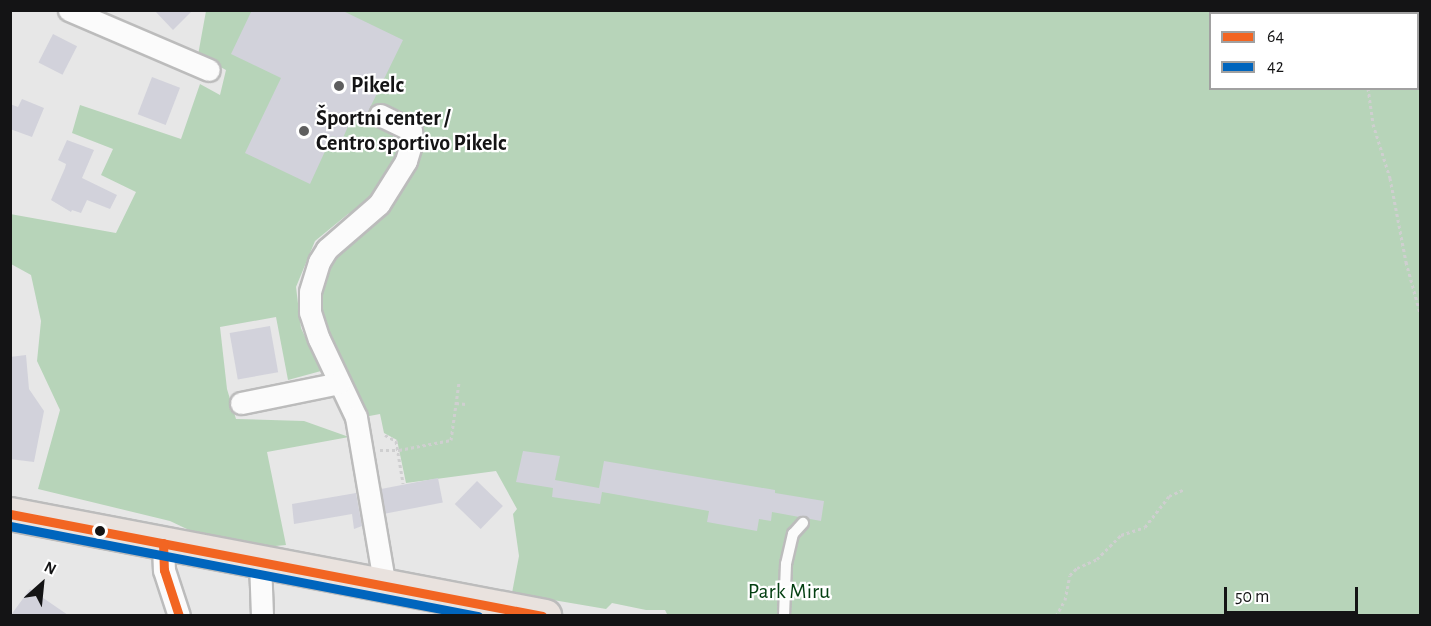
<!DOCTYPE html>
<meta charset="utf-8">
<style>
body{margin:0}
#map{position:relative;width:1431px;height:626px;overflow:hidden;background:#e7e7e7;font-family:"Alegreya Sans",sans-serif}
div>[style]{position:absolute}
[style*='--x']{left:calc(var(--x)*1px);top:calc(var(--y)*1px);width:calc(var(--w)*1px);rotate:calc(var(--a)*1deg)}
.green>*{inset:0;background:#b7d4b9}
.building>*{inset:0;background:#d2d2db;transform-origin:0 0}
.path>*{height:3px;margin-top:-1.5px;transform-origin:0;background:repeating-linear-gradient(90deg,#cfcfd0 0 3px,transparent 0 6px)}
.roads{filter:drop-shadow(2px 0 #bcbcbc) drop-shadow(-2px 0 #bcbcbc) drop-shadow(0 2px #bcbcbc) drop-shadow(0 -2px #bcbcbc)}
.service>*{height:10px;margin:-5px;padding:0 5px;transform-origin:5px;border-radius:5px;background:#fbfbfb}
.minor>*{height:21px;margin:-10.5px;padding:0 10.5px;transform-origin:10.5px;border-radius:10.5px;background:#fbfbfb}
.primary>*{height:32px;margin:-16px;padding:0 16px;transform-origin:16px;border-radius:16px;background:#e9e2de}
.bus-1>*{height:9px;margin:-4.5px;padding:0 4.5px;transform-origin:4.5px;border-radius:4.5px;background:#f26522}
.bus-2>*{height:9px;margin:-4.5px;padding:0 4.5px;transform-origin:4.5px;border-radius:4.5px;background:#0065bd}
.dots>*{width:16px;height:16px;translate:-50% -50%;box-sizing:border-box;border:3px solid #fff;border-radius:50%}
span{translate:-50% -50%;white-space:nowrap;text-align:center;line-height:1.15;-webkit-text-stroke:4.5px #fff;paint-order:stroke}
.poi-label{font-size:22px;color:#141415;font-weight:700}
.left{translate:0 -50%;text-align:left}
.park-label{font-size:22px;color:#033f11}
.frame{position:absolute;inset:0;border:12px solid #141415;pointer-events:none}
.legend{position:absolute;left:1209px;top:12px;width:210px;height:78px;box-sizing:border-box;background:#fff;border:2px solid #a1a1a1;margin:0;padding:8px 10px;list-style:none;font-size:18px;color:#141415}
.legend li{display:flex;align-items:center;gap:12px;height:30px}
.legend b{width:30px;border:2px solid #a1a1a1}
.north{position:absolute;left:12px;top:554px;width:60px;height:60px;-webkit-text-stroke:4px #fff;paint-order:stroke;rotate:27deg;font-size:16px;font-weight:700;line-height:24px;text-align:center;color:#141415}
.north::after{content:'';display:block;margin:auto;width:21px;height:27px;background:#141415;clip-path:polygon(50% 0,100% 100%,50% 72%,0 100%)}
.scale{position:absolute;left:1224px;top:587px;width:134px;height:27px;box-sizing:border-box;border:3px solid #141415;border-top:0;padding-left:8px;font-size:18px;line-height:21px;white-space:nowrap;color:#141415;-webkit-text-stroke:4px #fff;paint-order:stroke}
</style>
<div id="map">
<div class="green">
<div style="clip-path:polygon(evenodd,206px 11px,1420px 11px,1420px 615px,668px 616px,665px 610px,646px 610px,612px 603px,606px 609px,512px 593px,519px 556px,513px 514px,517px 509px,496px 471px,406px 483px,397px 440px,384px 433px,380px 414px,364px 417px,327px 334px,319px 305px,321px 282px,334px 258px,391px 203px,415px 122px,373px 120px,401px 141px,392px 171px,372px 202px,348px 214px,315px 241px,296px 287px,301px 328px,321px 371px,288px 380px,276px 317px,220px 327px,227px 389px,236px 419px,304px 421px,349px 437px,267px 452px,286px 545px,254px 548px,206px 538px,170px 521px,38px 489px,60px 410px,37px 361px,41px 321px,31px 275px,11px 264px,10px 214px,116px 233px,136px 192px,101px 175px,113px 149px,72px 133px,80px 105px,181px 139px,200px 84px,220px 95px,226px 70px,198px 55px,206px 11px,1210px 14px,1418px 14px,1418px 88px,1210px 88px,1210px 14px)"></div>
</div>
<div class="building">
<div style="clip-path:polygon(154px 10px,193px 10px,173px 30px)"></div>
<div style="clip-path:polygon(252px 10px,341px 10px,403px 40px,365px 118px,354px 113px,342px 140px,332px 136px,310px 184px,245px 153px,281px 78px,231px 54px)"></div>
<div style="left:53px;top:34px;width:27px;height:32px;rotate:27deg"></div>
<div style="left:152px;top:77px;width:30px;height:40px;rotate:21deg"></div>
<div style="clip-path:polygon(22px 99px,44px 108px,32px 137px,10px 129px,10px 104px,18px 107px)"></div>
<div style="clip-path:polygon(67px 140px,94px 150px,82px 178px,117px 195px,110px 209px,87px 200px,81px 213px,72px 210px,71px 212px,51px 200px,65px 168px,66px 164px,58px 160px)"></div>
<div style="left:270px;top:326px;width:47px;height:41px;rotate:80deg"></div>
<div style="clip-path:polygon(26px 355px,29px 389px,44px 411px,34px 462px,10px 459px,10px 357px)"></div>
<div style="clip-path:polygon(523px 451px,560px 456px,555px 480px,599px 488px,604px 461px,775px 490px,775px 493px,824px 501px,821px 521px,772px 512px,771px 521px,759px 519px,757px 531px,707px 522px,709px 511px,602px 492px,600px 504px,552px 497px,553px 488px,516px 482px)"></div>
<div style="left:438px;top:478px;width:25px;height:58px;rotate:79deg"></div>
<div style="left:477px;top:481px;width:36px;height:32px;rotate:44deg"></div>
<div style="clip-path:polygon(356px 493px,362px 526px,354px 529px,352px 514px,294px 524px,292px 504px)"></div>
<div style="clip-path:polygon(30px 589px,68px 615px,11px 615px)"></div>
</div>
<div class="path">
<div style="--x:1367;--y:10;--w:4;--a:90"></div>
<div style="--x:1368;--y:88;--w:36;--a:82"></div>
<div style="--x:1373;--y:124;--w:57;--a:72.5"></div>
<div style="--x:1390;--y:178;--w:86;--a:79.2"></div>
<div style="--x:1406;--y:262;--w:53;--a:74.6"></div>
<div style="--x:456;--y:403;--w:10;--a:6"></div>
<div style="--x:385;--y:435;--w:13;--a:29"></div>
<div style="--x:396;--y:441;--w:43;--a:80.5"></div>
<div style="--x:380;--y:450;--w:19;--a:0"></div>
<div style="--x:399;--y:450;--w:53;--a:-10.9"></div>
<div style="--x:451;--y:440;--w:59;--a:-82.1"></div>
<div style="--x:1056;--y:616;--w:18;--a:-61"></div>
<div style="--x:1065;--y:600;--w:25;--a:-79"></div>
<div style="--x:1070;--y:575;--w:10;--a:-45"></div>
<div style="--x:1077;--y:568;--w:22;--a:-24"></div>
<div style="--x:1097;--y:559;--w:34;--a:-45"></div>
<div style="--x:1121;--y:535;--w:25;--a:-18"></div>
<div style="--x:1145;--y:527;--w:39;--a:-52"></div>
<div style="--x:1169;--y:496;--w:17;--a:-24"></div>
</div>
<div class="roads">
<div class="service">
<div style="--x:784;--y:616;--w:52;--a:-87.8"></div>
<div style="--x:786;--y:564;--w:31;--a:-77"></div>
<div style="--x:793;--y:534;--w:15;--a:-48"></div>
</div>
<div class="minor">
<div style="--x:69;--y:10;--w:152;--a:23.2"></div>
<div style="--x:380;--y:115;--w:34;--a:26"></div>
<div style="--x:411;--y:130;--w:11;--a:85"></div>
<div style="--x:412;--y:141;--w:21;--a:107"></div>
<div style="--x:406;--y:161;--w:51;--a:122.1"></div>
<div style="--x:379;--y:204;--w:69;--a:139.1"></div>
<div style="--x:327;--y:249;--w:15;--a:122"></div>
<div style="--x:319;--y:262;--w:31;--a:107"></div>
<div style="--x:310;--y:292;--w:20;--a:90"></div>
<div style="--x:310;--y:312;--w:28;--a:72"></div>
<div style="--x:319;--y:339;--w:86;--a:64.6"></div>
<div style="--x:356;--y:417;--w:171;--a:80.3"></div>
<div style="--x:241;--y:403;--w:100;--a:-11.5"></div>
<div style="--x:163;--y:543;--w:27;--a:88"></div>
<div style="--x:164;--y:570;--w:48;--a:71.9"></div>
<div style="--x:260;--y:561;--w:55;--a:87.9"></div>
</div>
<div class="primary">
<div style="--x:10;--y:514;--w:545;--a:10.79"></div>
</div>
</div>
<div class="bus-1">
<div style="--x:10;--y:514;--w:542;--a:10.85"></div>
<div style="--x:163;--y:543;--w:27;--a:88"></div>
<div style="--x:164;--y:570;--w:48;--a:71.9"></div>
</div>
<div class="bus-2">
<div style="--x:10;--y:526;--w:477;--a:10.9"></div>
</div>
<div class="dots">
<div style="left:339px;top:86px;background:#5e5e5e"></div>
<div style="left:304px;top:131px;background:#5e5e5e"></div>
<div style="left:100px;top:531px;background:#141415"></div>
</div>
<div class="poi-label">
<span class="left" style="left:351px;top:86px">Pikelc</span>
<span class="left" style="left:316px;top:131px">Športni center /<br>Centro sportivo Pikelc</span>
</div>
<div class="park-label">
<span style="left:789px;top:592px">Park Miru</span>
</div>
<div class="frame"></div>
<ul class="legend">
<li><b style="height:8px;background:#f26522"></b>64</li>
<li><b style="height:8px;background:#0065bd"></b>42</li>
</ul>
<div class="north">N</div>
<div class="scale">50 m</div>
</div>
